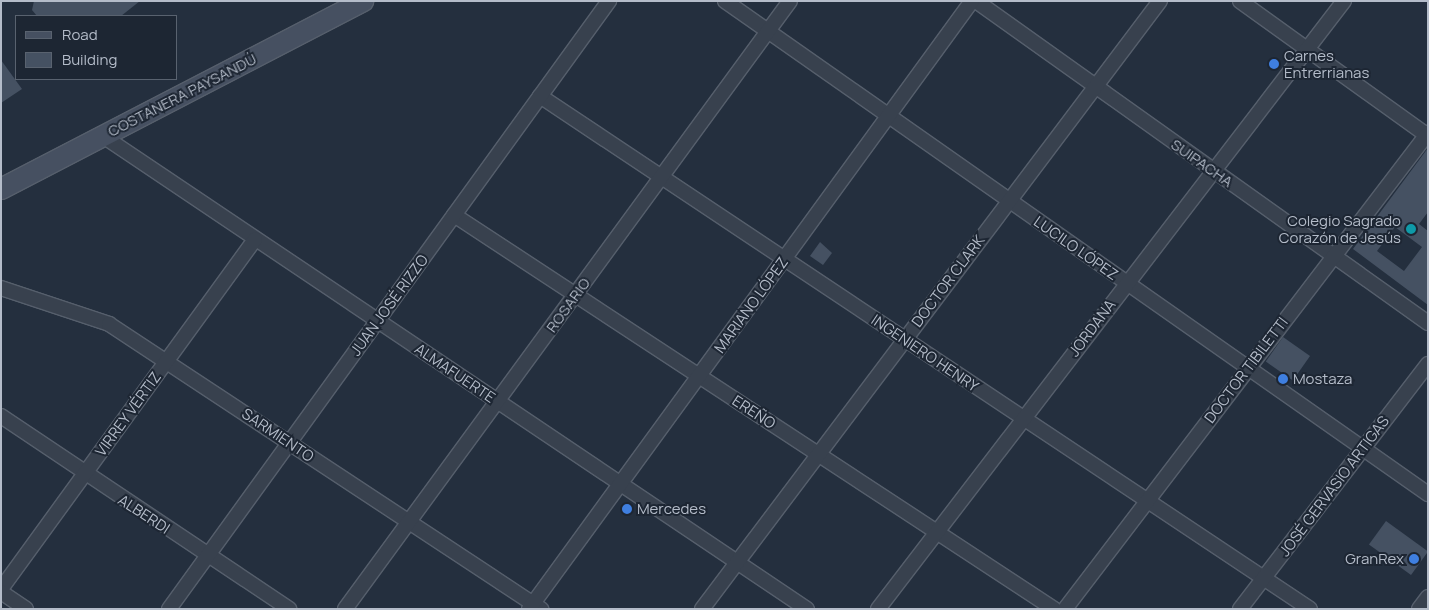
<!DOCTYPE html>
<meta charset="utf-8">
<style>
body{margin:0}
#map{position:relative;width:1429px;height:610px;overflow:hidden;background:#242f3e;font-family:Manrope,sans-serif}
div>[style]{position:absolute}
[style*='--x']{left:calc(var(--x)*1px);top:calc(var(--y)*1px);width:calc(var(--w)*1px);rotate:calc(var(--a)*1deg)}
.building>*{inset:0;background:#455162;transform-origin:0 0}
.roads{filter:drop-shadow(1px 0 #565f6c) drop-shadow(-1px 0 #565f6c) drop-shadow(0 1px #565f6c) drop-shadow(0 -1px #565f6c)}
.minor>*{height:14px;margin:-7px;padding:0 7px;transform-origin:7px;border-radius:7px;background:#38414e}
.secondary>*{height:20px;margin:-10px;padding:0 10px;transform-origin:10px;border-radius:10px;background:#465061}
.dots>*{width:14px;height:14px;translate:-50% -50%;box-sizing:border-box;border:2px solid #1d2633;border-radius:50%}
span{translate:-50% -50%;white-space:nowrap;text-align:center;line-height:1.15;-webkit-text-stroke:4px #1d2633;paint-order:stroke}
.poi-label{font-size:15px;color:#b4bcc9}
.left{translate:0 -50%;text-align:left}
.right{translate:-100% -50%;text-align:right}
.street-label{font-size:15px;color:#b4bcc9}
.frame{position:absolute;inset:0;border:2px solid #b4bcc9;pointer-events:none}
.legend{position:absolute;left:15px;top:15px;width:162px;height:65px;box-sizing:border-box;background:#1d2633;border:1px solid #59626f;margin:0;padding:6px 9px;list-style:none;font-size:15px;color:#b4bcc9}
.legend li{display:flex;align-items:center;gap:10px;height:25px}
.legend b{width:25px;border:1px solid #59626f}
</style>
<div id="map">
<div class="building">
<div style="clip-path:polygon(34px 1px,140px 1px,121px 16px,37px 16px,32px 10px)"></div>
<div style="clip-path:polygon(1px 60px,22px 89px,1px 103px)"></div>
<div style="clip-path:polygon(evenodd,1428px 148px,1428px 212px,1419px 224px,1428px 231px,1428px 305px,1353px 249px,1428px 148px,1395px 227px,1422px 247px,1404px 271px,1377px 251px,1395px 227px)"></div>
<div style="clip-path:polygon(820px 242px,832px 253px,823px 265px,810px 256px)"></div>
<div style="left:1283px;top:337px;width:33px;height:30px;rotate:35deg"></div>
<div style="left:1386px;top:521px;width:52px;height:29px;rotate:36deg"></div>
</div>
<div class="roads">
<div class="minor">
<div style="--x:725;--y:1;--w:859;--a:35.04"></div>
<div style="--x:976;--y:1;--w:555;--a:35.47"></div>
<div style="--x:1240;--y:1;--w:231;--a:35.7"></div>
<div style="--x:540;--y:96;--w:925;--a:33.67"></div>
<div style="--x:103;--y:136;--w:848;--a:33.9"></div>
<div style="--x:454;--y:215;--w:718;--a:33.29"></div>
<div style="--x:1;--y:288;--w:114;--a:18.4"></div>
<div style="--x:109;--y:324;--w:518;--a:33.41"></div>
<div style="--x:1;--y:416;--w:347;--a:33.8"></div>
<div style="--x:1;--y:589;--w:432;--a:-54"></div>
<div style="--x:1;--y:592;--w:30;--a:34"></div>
<div style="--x:169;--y:609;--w:751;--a:-54.11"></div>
<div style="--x:345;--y:609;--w:753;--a:-53.8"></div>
<div style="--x:529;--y:609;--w:752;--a:-53.92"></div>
<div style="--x:702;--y:609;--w:761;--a:-53.01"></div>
<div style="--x:878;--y:609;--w:766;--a:-52.53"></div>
<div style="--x:1065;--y:609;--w:599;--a:-52.67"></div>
<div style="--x:1240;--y:609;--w:309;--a:-52.5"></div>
<div style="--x:1419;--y:609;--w:15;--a:-53"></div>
</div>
<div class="secondary">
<div style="--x:1;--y:189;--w:408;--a:-27.4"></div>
</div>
</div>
<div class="dots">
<div style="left:1274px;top:64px;background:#3f7fe0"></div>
<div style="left:1411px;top:229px;background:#0f9aa8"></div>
<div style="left:1283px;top:379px;background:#3f7fe0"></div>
<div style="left:627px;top:509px;background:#3f7fe0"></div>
<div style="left:1414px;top:559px;background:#3f7fe0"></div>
</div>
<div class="poi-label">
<span class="left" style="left:1284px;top:64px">Carnes<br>Entrerrianas</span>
<span class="right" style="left:1401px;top:229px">Colegio Sagrado<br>Corazón de Jesús</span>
<span class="left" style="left:1293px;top:379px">Mostaza</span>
<span class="left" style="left:637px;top:509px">Mercedes</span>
<span class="right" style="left:1404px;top:559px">GranRex</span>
</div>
<div class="street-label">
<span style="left:182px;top:95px;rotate:-27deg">COSTANERA PAYSANDÚ</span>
<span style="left:1202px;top:163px;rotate:35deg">SUIPACHA</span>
<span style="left:1076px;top:248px;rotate:35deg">LUCILO LÓPEZ</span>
<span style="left:948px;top:281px;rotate:-53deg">DOCTOR CLARK</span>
<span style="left:389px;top:305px;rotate:-54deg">JUAN JOSÉ RIZZO</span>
<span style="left:568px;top:305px;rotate:-54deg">ROSARIO</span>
<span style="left:751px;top:305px;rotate:-54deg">MARIANO LÓPEZ</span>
<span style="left:1092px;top:328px;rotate:-53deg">JORDANA</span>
<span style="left:925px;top:353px;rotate:34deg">INGENIERO HENRY</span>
<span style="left:1246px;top:370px;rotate:-53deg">DOCTOR TIBILETTI</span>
<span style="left:455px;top:373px;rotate:34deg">ALMAFUERTE</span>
<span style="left:754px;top:412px;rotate:33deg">EREÑO</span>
<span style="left:128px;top:414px;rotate:-54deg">VIRREY VÉRTIZ</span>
<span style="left:278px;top:435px;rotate:34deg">SARMIENTO</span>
<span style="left:1334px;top:486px;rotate:-53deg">JOSÉ GERVASIO ARTIGAS</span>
<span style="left:144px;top:514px;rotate:33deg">ALBERDI</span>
</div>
<div class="frame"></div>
<ul class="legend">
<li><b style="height:6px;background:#465061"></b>Road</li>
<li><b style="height:14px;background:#455162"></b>Building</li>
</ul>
</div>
